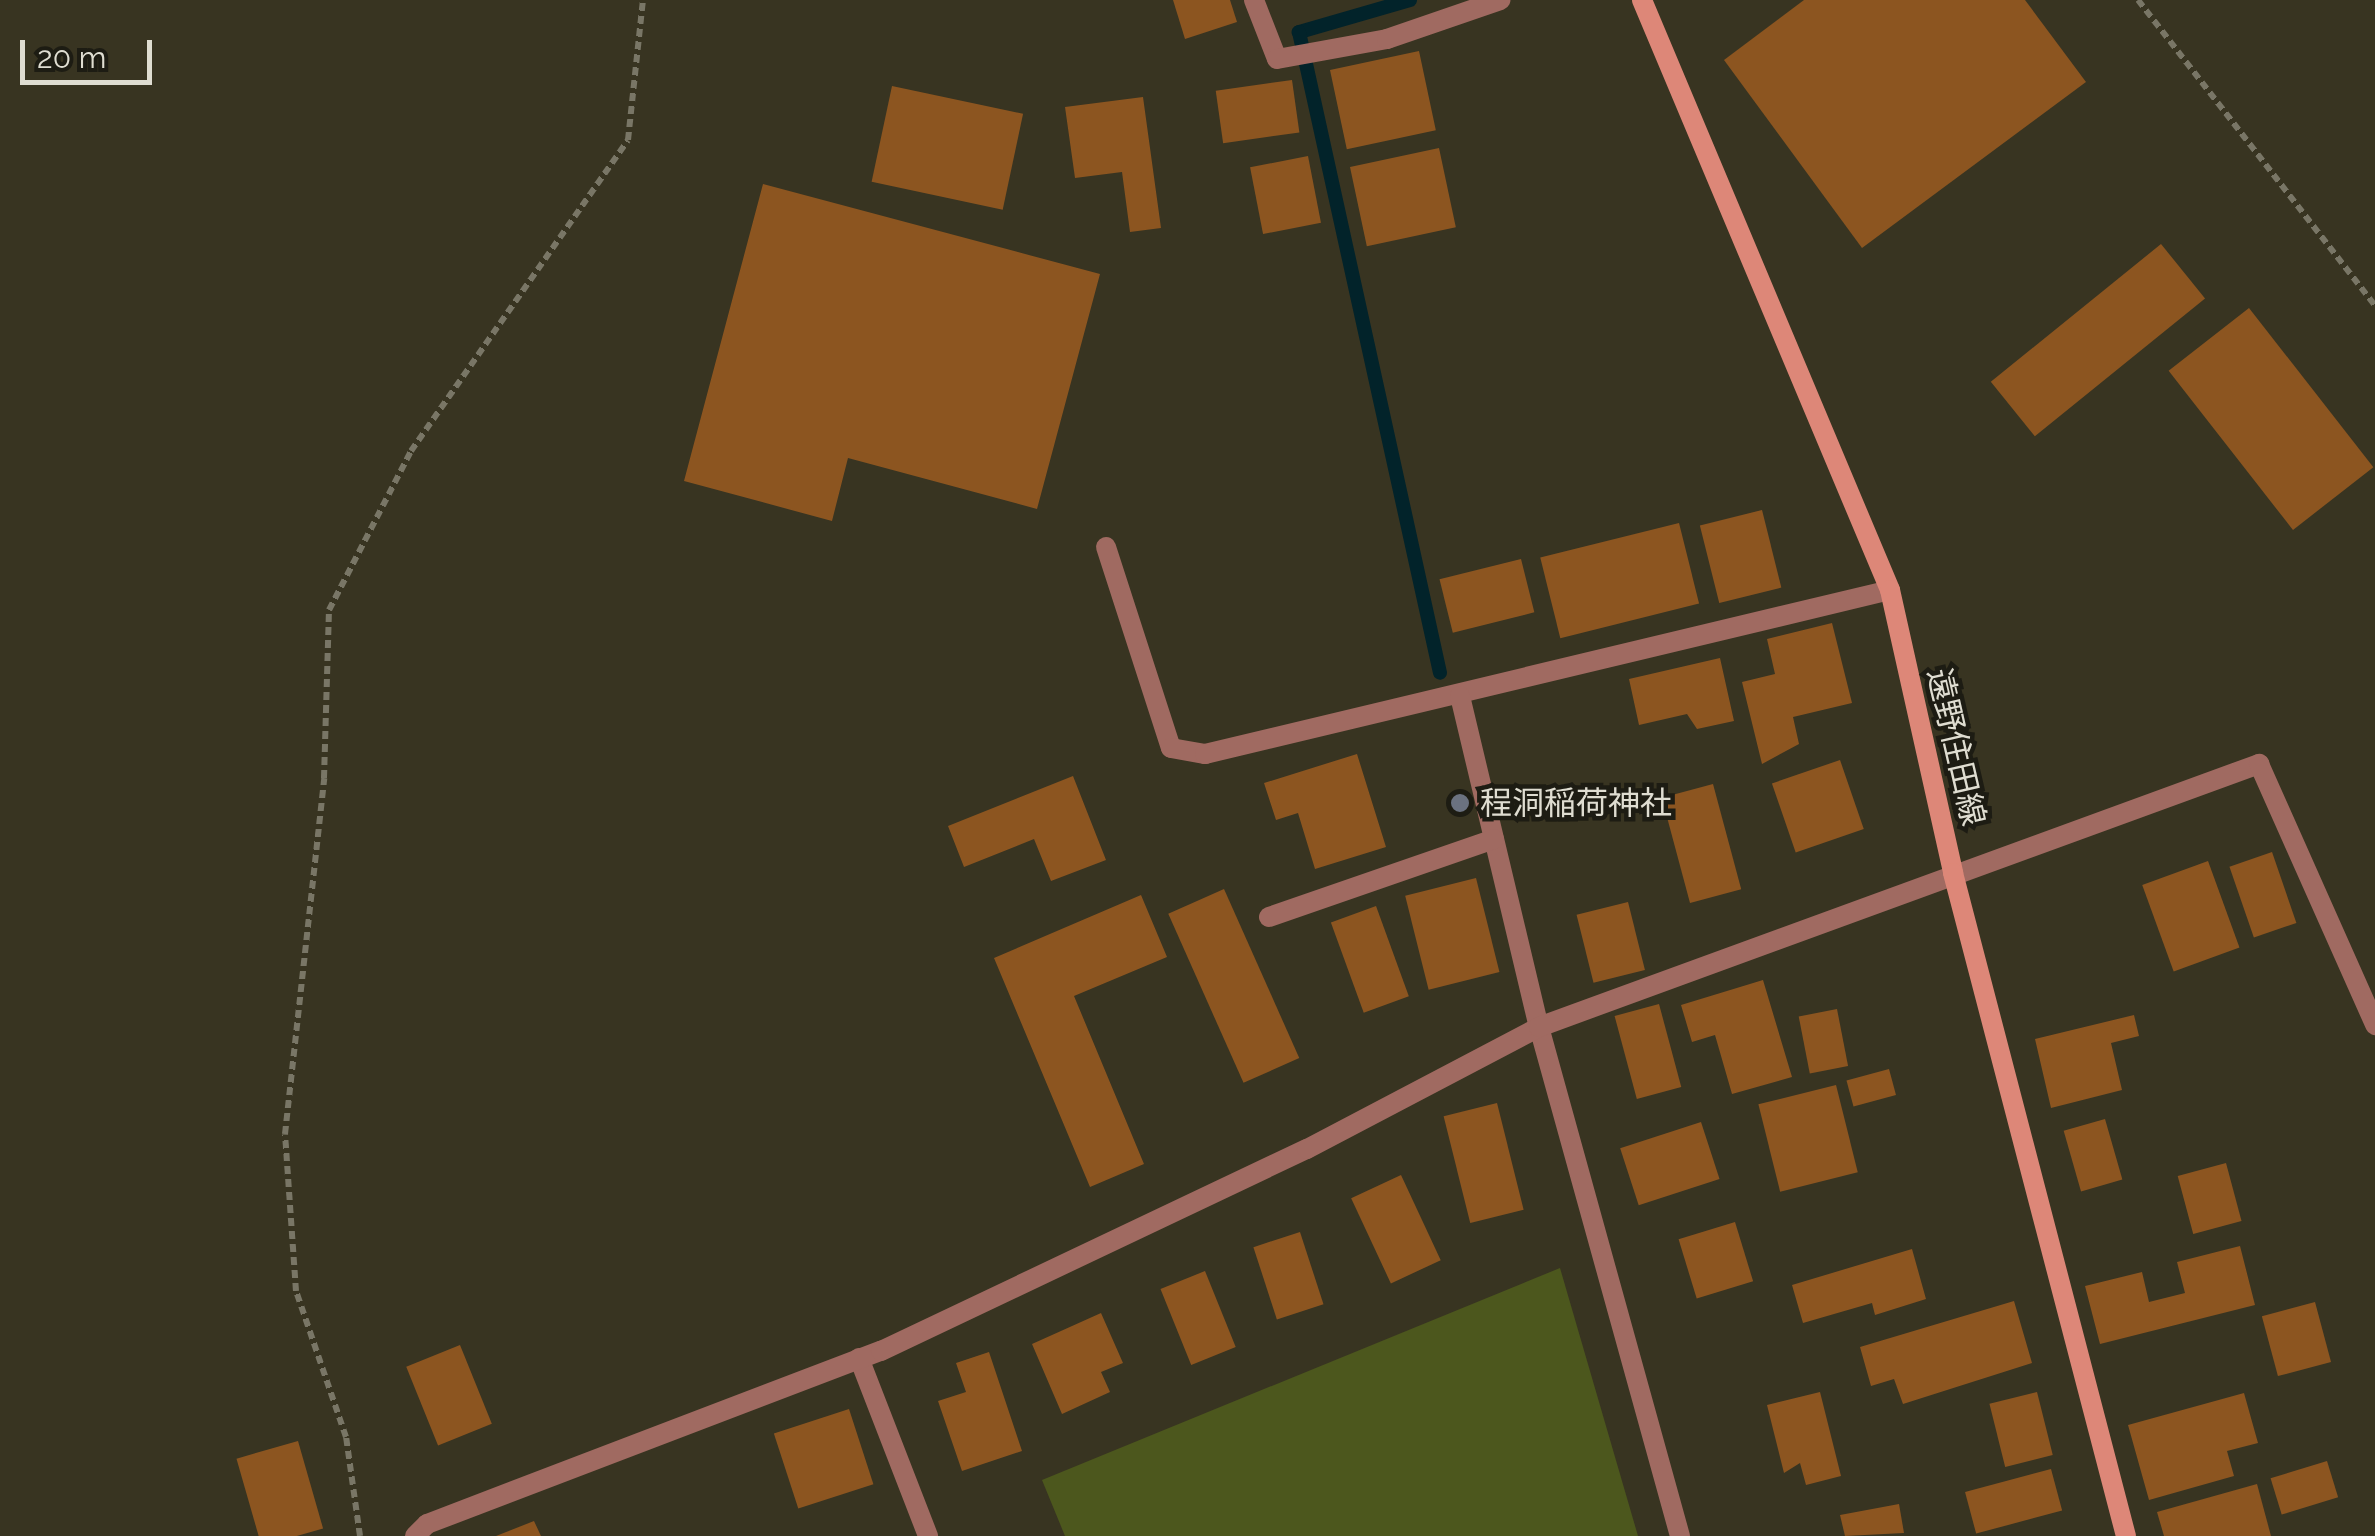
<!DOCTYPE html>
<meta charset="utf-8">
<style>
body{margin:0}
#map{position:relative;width:2375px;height:1536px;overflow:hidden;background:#383421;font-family:Raleway,"Noto Sans JP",sans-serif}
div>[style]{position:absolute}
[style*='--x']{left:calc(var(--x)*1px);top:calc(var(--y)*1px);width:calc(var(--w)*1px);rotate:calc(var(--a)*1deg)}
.green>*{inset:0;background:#4c571d}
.stream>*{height:14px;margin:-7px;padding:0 7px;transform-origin:7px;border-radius:7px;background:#02232a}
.building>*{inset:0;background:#8c5520;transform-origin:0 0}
.path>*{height:6px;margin-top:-3px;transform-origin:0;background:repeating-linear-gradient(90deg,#797666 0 8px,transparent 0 13px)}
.minor>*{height:20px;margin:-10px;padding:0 10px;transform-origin:10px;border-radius:10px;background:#a06a61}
.secondary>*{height:20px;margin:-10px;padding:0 10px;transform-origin:10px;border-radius:10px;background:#dd8778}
.dots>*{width:28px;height:28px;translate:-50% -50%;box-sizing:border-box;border:5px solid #1d1c13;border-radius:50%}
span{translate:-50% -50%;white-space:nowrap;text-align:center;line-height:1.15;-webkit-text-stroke:9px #1d1c13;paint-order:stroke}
.street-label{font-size:32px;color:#dfddd1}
.poi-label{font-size:32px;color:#dfddd1}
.left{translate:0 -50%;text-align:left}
.scale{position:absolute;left:20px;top:40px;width:132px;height:45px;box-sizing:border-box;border:5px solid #dfddd1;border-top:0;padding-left:12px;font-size:30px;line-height:35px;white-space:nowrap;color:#dfddd1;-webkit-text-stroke:8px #1d1c13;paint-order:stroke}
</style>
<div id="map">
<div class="green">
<div style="clip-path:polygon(1560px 1268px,1638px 1536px,1065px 1536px,1042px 1480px)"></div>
</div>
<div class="stream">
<div style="--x:1410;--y:0;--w:116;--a:163.9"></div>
<div style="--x:1299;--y:32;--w:656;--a:77.59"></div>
</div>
<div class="building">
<div style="clip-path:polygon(1173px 0,1230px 0,1237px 22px,1185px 39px)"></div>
<div style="clip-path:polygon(1804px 0,2025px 0,2086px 82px,1862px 248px,1724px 60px)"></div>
<div style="left:1419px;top:51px;width:81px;height:91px;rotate:78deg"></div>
<div style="left:1292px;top:80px;width:53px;height:77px;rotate:82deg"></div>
<div style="left:892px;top:86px;width:134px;height:98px;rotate:12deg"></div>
<div style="clip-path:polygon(1143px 97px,1161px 228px,1130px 232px,1122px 172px,1075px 178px,1065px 107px)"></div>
<div style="left:1439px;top:148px;width:81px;height:91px;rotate:78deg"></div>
<div style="left:1308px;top:156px;width:68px;height:59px;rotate:79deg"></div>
<div style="clip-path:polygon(763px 184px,1100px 274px,1037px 509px,848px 458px,832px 521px,684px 481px)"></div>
<div style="left:2161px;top:244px;width:70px;height:219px;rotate:51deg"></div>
<div style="left:2249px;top:308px;width:202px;height:102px;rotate:52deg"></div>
<div style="left:1762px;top:510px;width:80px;height:64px;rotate:76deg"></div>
<div style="left:1679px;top:523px;width:83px;height:143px;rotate:76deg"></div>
<div style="left:1521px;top:559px;width:55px;height:84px;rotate:76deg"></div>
<div style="clip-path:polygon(1832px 623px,1852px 703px,1793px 717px,1799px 744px,1762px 764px,1742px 682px,1775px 674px,1767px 639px)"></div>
<div style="clip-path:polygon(1720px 658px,1734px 721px,1697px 729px,1687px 714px,1639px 725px,1629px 679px)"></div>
<div style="clip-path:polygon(1357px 754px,1386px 847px,1315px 869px,1298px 813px,1276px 820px,1264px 783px)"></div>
<div style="left:1840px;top:760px;width:73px;height:72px;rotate:71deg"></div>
<div style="clip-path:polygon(1073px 776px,1106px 860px,1051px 881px,1034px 839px,964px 867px,948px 826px)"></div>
<div style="left:1713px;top:784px;width:109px;height:53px;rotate:75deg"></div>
<div style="left:2272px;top:852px;width:75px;height:45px;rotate:71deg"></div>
<div style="left:2208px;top:861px;width:92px;height:70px;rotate:70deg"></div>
<div style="left:1476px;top:878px;width:97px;height:73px;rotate:76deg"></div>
<div style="left:1224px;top:889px;width:185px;height:61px;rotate:66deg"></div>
<div style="clip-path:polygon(1141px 895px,1167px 957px,1074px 996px,1144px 1164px,1090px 1187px,994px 958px)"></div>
<div style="left:1628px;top:902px;width:70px;height:53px;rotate:76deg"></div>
<div style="left:1376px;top:906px;width:96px;height:48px;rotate:70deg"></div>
<div style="clip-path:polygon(1763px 980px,1792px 1077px,1732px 1094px,1715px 1035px,1692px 1042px,1681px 1005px)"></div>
<div style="left:1659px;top:1004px;width:86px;height:46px;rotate:75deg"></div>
<div style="left:1837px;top:1009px;width:58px;height:39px;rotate:79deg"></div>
<div style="clip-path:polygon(2134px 1015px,2139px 1036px,2111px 1043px,2122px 1090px,2051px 1108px,2035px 1039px)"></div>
<div style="left:1889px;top:1069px;width:27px;height:44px;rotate:75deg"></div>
<div style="left:1836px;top:1085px;width:90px;height:80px;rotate:76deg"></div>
<div style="left:1497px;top:1103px;width:110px;height:55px;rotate:76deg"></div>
<div style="left:2105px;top:1119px;width:63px;height:43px;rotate:74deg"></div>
<div style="left:1701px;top:1122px;width:60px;height:85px;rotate:72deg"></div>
<div style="left:2226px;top:1163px;width:60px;height:50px;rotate:75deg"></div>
<div style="left:1401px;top:1175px;width:94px;height:55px;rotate:65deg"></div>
<div style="left:1735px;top:1222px;width:62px;height:59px;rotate:73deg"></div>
<div style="left:1300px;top:1232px;width:76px;height:49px;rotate:72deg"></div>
<div style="clip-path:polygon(2240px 1246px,2255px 1305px,2100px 1344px,2085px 1286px,2142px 1272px,2149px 1302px,2185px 1293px,2177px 1262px)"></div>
<div style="clip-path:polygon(1912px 1249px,1926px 1299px,1875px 1315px,1872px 1303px,1803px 1323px,1792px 1285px)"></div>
<div style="left:1205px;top:1271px;width:82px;height:48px;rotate:68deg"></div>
<div style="clip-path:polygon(2014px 1301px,2032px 1363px,1903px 1404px,1894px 1379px,1871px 1386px,1860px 1347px)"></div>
<div style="left:2315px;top:1302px;width:62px;height:55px;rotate:75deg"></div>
<div style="clip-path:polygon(1101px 1313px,1123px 1363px,1101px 1372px,1110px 1392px,1062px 1414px,1032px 1344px)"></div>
<div style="left:460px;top:1345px;width:85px;height:58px;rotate:68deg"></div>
<div style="clip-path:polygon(989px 1352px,1022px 1451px,962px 1471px,938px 1401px,966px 1392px,956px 1363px)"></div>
<div style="clip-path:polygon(1820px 1392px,1841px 1476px,1806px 1485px,1800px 1463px,1784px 1473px,1767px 1405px)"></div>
<div style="left:2037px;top:1392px;width:65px;height:49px;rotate:76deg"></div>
<div style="clip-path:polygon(2244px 1393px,2258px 1443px,2227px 1451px,2234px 1476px,2149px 1500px,2128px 1425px)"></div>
<div style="left:849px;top:1409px;width:79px;height:79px;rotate:72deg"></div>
<div style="left:298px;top:1441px;width:91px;height:64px;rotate:74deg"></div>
<div style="left:2327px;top:1461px;width:38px;height:59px;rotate:73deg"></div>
<div style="left:2051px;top:1469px;width:43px;height:89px;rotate:75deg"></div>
<div style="clip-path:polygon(2257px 1484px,2271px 1536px,2164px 1536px,2157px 1512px)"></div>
<div style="clip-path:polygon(1899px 1504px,1904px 1533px,1845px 1536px,1840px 1515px)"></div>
<div style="clip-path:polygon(534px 1521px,541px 1536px,496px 1536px)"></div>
</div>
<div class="path">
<div style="--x:2138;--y:0;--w:386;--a:52.2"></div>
<div style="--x:360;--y:1536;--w:100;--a:-98"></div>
<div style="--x:346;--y:1437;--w:154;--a:-108.9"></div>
<div style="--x:296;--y:1291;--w:157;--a:-94"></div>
<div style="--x:285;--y:1134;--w:358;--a:-83.7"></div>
<div style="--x:324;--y:778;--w:168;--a:-88.3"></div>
<div style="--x:329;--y:610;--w:179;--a:-62.7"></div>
<div style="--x:411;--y:451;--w:379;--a:-55.1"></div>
<div style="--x:628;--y:140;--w:141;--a:-83.9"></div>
</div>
<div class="minor">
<div style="--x:1254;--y:0;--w:63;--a:68.7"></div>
<div style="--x:1277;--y:59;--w:112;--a:-10.3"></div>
<div style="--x:1387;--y:39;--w:120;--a:-19"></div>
<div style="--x:1106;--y:547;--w:211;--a:72.1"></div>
<div style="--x:1171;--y:748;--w:35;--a:10"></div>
<div style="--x:1205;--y:754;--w:704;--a:-13.46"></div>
<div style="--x:1460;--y:696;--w:340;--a:76.6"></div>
<div style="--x:1539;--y:1027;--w:528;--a:74.52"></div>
<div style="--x:1269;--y:917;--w:238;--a:-19.1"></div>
<div style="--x:859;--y:1358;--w:191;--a:68.8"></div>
<div style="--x:415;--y:1536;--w:17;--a:-45"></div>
<div style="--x:427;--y:1524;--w:486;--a:-20.9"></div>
<div style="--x:881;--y:1351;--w:471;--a:-25.4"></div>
<div style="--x:1307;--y:1149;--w:262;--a:-27.7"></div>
<div style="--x:1539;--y:1027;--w:767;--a:-20.07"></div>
<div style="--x:2259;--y:764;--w:286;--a:66"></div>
</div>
<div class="secondary">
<div style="--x:1642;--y:0;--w:640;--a:67.2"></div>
<div style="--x:1890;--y:590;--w:290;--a:77.4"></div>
<div style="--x:1953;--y:873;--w:685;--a:75.38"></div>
</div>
<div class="dots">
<div style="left:1460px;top:803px;background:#6b7280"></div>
</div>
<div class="street-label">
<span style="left:1956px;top:747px;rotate:77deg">遠野住田線</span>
</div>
<div class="poi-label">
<span class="left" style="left:1480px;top:803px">程洞稲荷神社</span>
</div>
<div class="scale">20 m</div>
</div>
